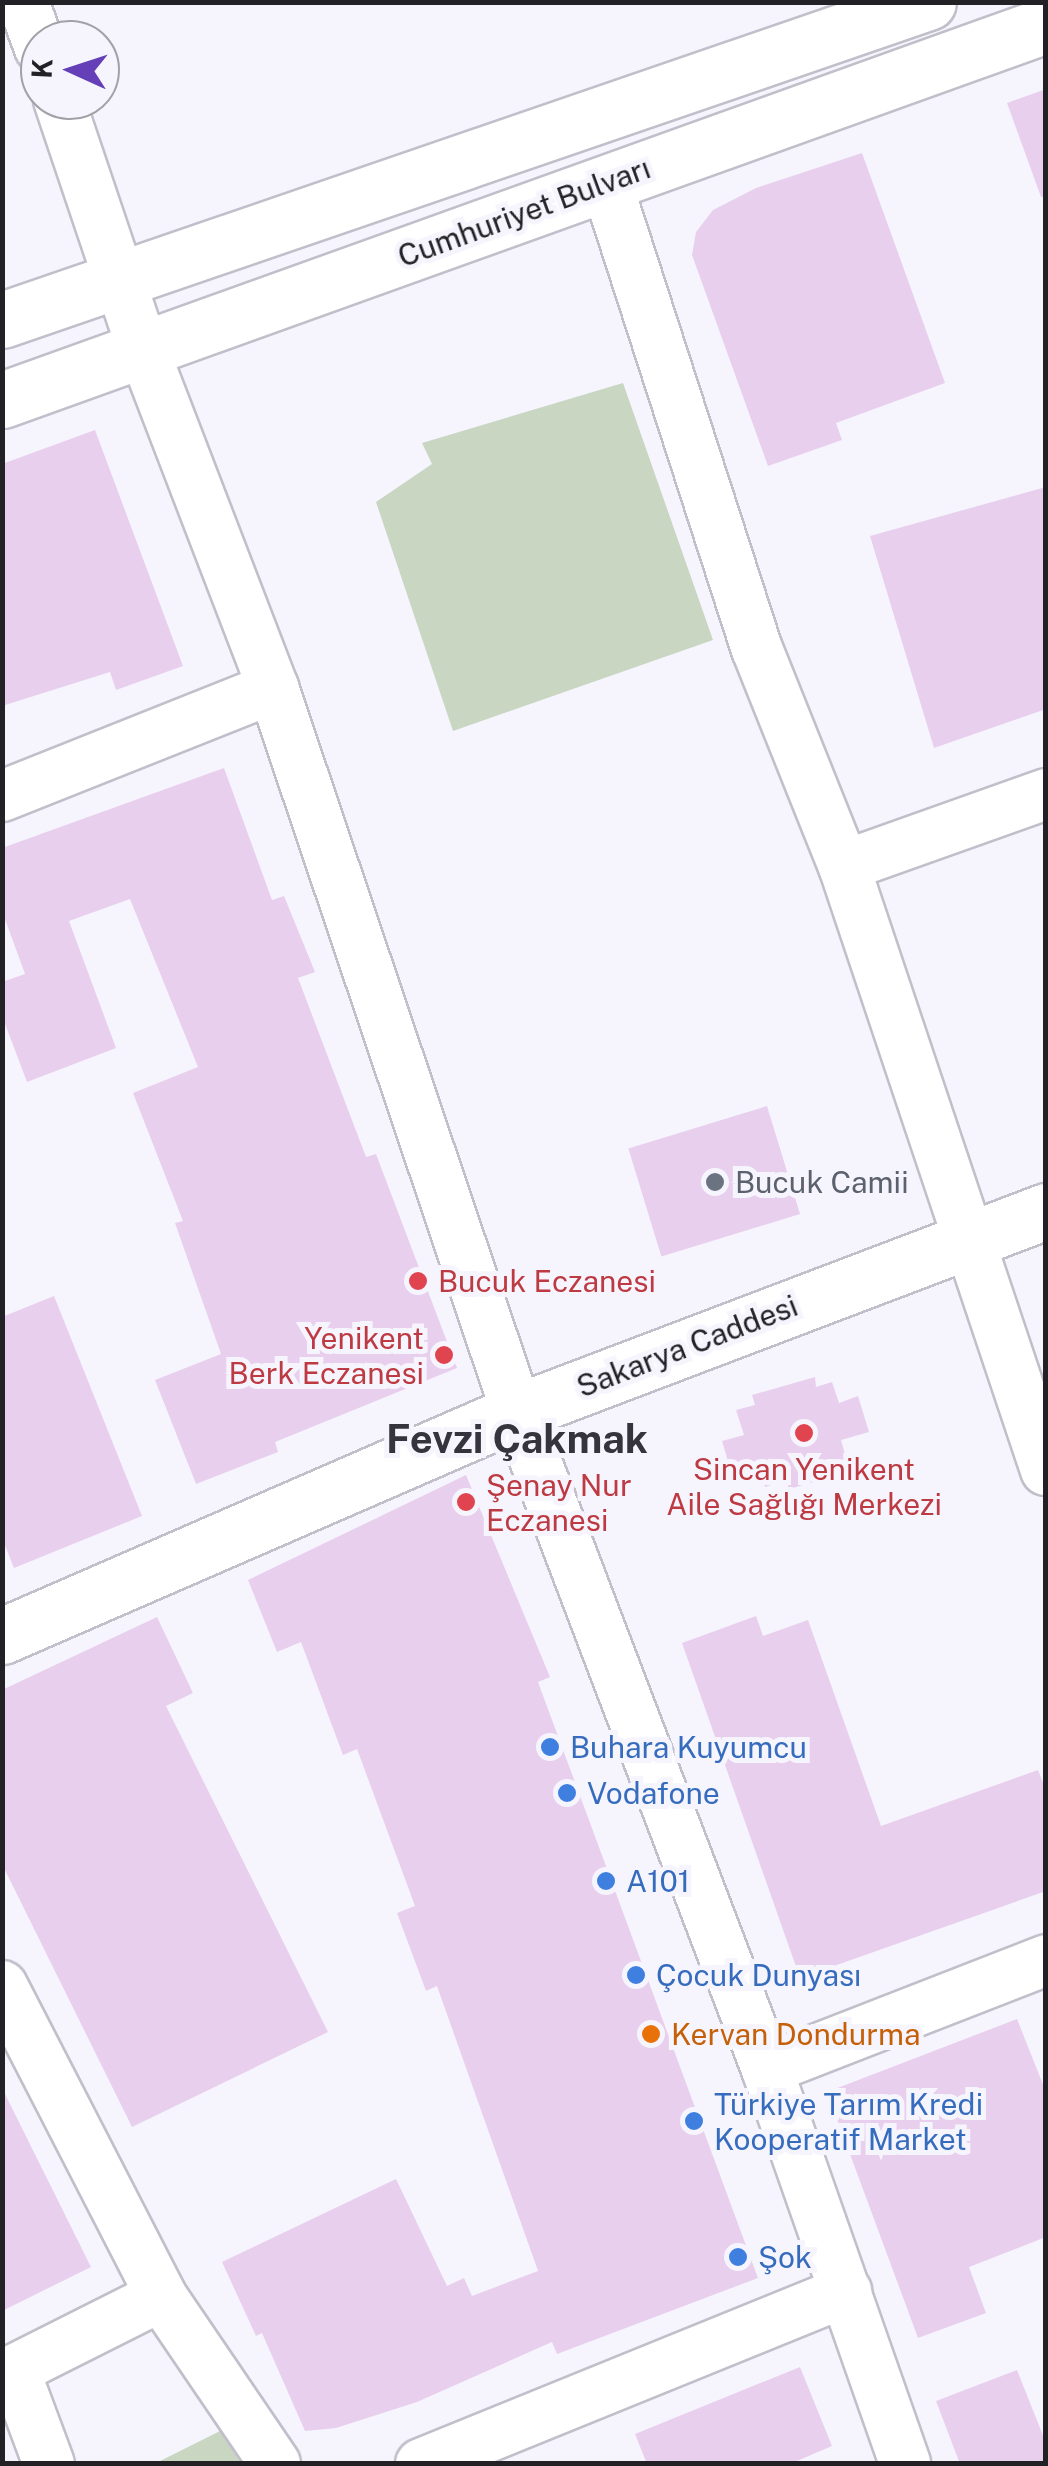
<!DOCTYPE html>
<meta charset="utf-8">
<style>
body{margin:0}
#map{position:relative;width:1048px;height:2466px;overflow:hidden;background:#f6f5fe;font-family:"Public Sans",sans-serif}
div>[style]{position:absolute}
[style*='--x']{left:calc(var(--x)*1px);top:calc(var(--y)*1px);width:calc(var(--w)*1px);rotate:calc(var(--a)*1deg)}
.green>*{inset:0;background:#c8d6c2}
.building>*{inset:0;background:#e8cfed;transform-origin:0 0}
.roads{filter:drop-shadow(2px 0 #c0bfca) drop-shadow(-2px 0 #c0bfca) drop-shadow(0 2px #c0bfca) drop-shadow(0 -2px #c0bfca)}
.street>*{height:50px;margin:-25px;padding:0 25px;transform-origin:25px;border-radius:25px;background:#fff}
.secondary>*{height:55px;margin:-27.5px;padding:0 27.5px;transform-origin:27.5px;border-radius:27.5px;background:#fff}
.dots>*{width:28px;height:28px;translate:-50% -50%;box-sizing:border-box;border:5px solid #f6f5fe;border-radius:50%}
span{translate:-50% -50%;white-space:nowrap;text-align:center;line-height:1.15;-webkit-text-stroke:10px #f6f5fe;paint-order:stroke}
.street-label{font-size:30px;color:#222226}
.worship-label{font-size:30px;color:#5b616d}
.left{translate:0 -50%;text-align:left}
.health-label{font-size:30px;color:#be3a42}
.right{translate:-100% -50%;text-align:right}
.shop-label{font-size:30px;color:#366cbe}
.food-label{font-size:30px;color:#c56008}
.district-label{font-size:40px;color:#35343d;font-weight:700}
.frame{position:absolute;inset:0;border:5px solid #222226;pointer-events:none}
.north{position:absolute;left:20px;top:20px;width:100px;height:100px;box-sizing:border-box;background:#f6f5fe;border:2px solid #a1a1a8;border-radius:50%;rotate:273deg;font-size:28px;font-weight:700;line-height:40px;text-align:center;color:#222226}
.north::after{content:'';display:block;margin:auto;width:35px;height:45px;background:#643fb7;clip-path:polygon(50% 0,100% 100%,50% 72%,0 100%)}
</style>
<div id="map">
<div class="green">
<div style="clip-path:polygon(623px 383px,713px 640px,453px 731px,376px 502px,432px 464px,422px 443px)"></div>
<div style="clip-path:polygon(220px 2431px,241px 2463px,156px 2463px)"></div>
</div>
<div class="building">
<div style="clip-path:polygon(1046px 89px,1046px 196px,1041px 197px,1007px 103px)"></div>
<div style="clip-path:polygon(862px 153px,945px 383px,836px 423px,842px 440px,768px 466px,692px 255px,696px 232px,713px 210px,756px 188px)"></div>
<div style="clip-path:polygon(95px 430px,183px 666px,116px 690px,110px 672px,2px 706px,2px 464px)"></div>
<div style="clip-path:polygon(1046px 487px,1046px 709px,934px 748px,870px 536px)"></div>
<div style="clip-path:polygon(224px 768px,272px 900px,284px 896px,315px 972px,298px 978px,366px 1157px,376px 1154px,457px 1368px,275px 1442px,278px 1452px,196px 1484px,155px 1380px,221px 1354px,175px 1223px,183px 1221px,133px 1093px,198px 1067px,130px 899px,69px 921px,116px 1048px,27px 1082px,2px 1016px,2px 982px,25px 974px,2px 911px,2px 848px)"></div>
<div style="left:767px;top:1106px;width:113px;height:145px;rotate:73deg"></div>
<div style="clip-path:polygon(54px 1296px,142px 1516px,14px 1568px,2px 1538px,2px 1317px)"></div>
<div style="clip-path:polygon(815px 1377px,816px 1387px,832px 1382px,839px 1403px,858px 1396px,869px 1432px,841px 1440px,847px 1461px,829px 1467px,831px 1477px,789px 1489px,786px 1480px,765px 1487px,759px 1467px,732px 1475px,722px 1441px,744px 1435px,736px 1410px,755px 1405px,752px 1395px)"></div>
<div style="clip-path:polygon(466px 1475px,550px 1677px,538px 1682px,758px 2278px,557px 2354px,552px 2342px,417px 2402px,336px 2428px,305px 2431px,262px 2333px,256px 2336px,222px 2262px,396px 2179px,447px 2286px,464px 2278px,472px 2296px,538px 2271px,437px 1986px,426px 1991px,397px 1913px,415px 1906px,357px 1749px,343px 1755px,301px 1642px,277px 1652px,248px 1580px)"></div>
<div style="clip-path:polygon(756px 1616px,763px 1636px,808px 1620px,881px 1826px,1038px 1770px,1046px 1790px,1046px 1891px,800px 1978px,682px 1643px)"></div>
<div style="clip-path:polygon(157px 1617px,193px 1693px,166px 1706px,328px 2032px,132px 2127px,2px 1864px,2px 1690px)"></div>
<div style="clip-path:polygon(1017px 2019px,1046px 2092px,1046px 2237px,969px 2267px,986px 2313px,918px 2338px,827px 2092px)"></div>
<div style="clip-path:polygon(2px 2088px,91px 2267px,2px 2311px)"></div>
<div style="clip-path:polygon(800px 2367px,832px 2446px,790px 2464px,647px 2464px,635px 2434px)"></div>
<div style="clip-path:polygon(1017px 2370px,1046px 2443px,1046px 2464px,960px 2464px,936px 2401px)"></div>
</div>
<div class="roads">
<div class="street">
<div style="--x:23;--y:2;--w:49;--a:69.7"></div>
<div style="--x:59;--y:100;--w:263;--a:71.4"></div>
<div style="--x:143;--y:349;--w:363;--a:69"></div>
<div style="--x:273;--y:688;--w:764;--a:71.38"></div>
<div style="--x:517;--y:1412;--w:703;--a:69.17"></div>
<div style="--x:767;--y:2069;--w:418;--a:70.7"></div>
<div style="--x:606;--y:182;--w:491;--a:72.1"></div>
<div style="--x:757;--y:649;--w:234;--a:68.2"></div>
<div style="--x:844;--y:866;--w:637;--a:71.51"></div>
<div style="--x:2;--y:796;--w:292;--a:-21.7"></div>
<div style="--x:844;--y:866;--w:214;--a:-19.6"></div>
<div style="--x:2;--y:1986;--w:348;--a:62.8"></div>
<div style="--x:161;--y:2296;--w:203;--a:55.8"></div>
<div style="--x:767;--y:2069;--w:300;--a:-21.3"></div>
<div style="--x:14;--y:2370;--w:100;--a:69.6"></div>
<div style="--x:2;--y:2376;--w:178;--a:-26.7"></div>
<div style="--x:421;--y:2464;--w:459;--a:-22.1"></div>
</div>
<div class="secondary">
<div style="--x:2;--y:320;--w:979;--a:-18.95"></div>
<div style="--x:2;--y:400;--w:1109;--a:-19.76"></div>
<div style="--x:2;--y:1636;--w:562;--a:-23.51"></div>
<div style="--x:517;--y:1412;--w:566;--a:-20.8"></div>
</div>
</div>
<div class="dots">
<div style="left:715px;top:1182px;background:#6b7280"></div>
<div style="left:418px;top:1281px;background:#e0444e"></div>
<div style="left:444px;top:1355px;background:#e0444e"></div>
<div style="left:804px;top:1433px;background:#e0444e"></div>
<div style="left:466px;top:1502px;background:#e0444e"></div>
<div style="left:550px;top:1747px;background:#3f7fe0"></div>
<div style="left:567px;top:1793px;background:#3f7fe0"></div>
<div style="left:606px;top:1881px;background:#3f7fe0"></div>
<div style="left:636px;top:1975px;background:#3f7fe0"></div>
<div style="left:651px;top:2034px;background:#e8710a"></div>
<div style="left:694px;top:2121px;background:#3f7fe0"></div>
<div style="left:738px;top:2257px;background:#3f7fe0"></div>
</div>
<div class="street-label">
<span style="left:524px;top:212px;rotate:-20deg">Cumhuriyet Bulvarı</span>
<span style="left:687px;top:1346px;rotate:-21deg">Sakarya Caddesi</span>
</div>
<div class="worship-label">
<span class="left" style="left:735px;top:1182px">Bucuk Camii</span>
</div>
<div class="health-label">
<span class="left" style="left:438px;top:1281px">Bucuk Eczanesi</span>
<span class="right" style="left:424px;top:1355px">Yenikent<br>Berk Eczanesi</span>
<span style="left:804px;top:1486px">Sincan Yenikent<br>Aile Sağlığı Merkezi</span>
<span class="left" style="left:486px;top:1502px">Şenay Nur<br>Eczanesi</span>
</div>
<div class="shop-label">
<span class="left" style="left:570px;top:1747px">Buhara Kuyumcu</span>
<span class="left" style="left:587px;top:1793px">Vodafone</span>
<span class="left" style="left:626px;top:1881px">A101</span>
<span class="left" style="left:656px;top:1975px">Çocuk Dunyası</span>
<span class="left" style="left:714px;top:2121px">Türkiye Tarım Kredi<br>Kooperatif Market</span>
<span class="left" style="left:758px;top:2257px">Şok</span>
</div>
<div class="food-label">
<span class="left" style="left:671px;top:2034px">Kervan Dondurma</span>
</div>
<div class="district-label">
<span style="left:517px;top:1439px">Fevzi Çakmak</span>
</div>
<div class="frame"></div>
<div class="north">K</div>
</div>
